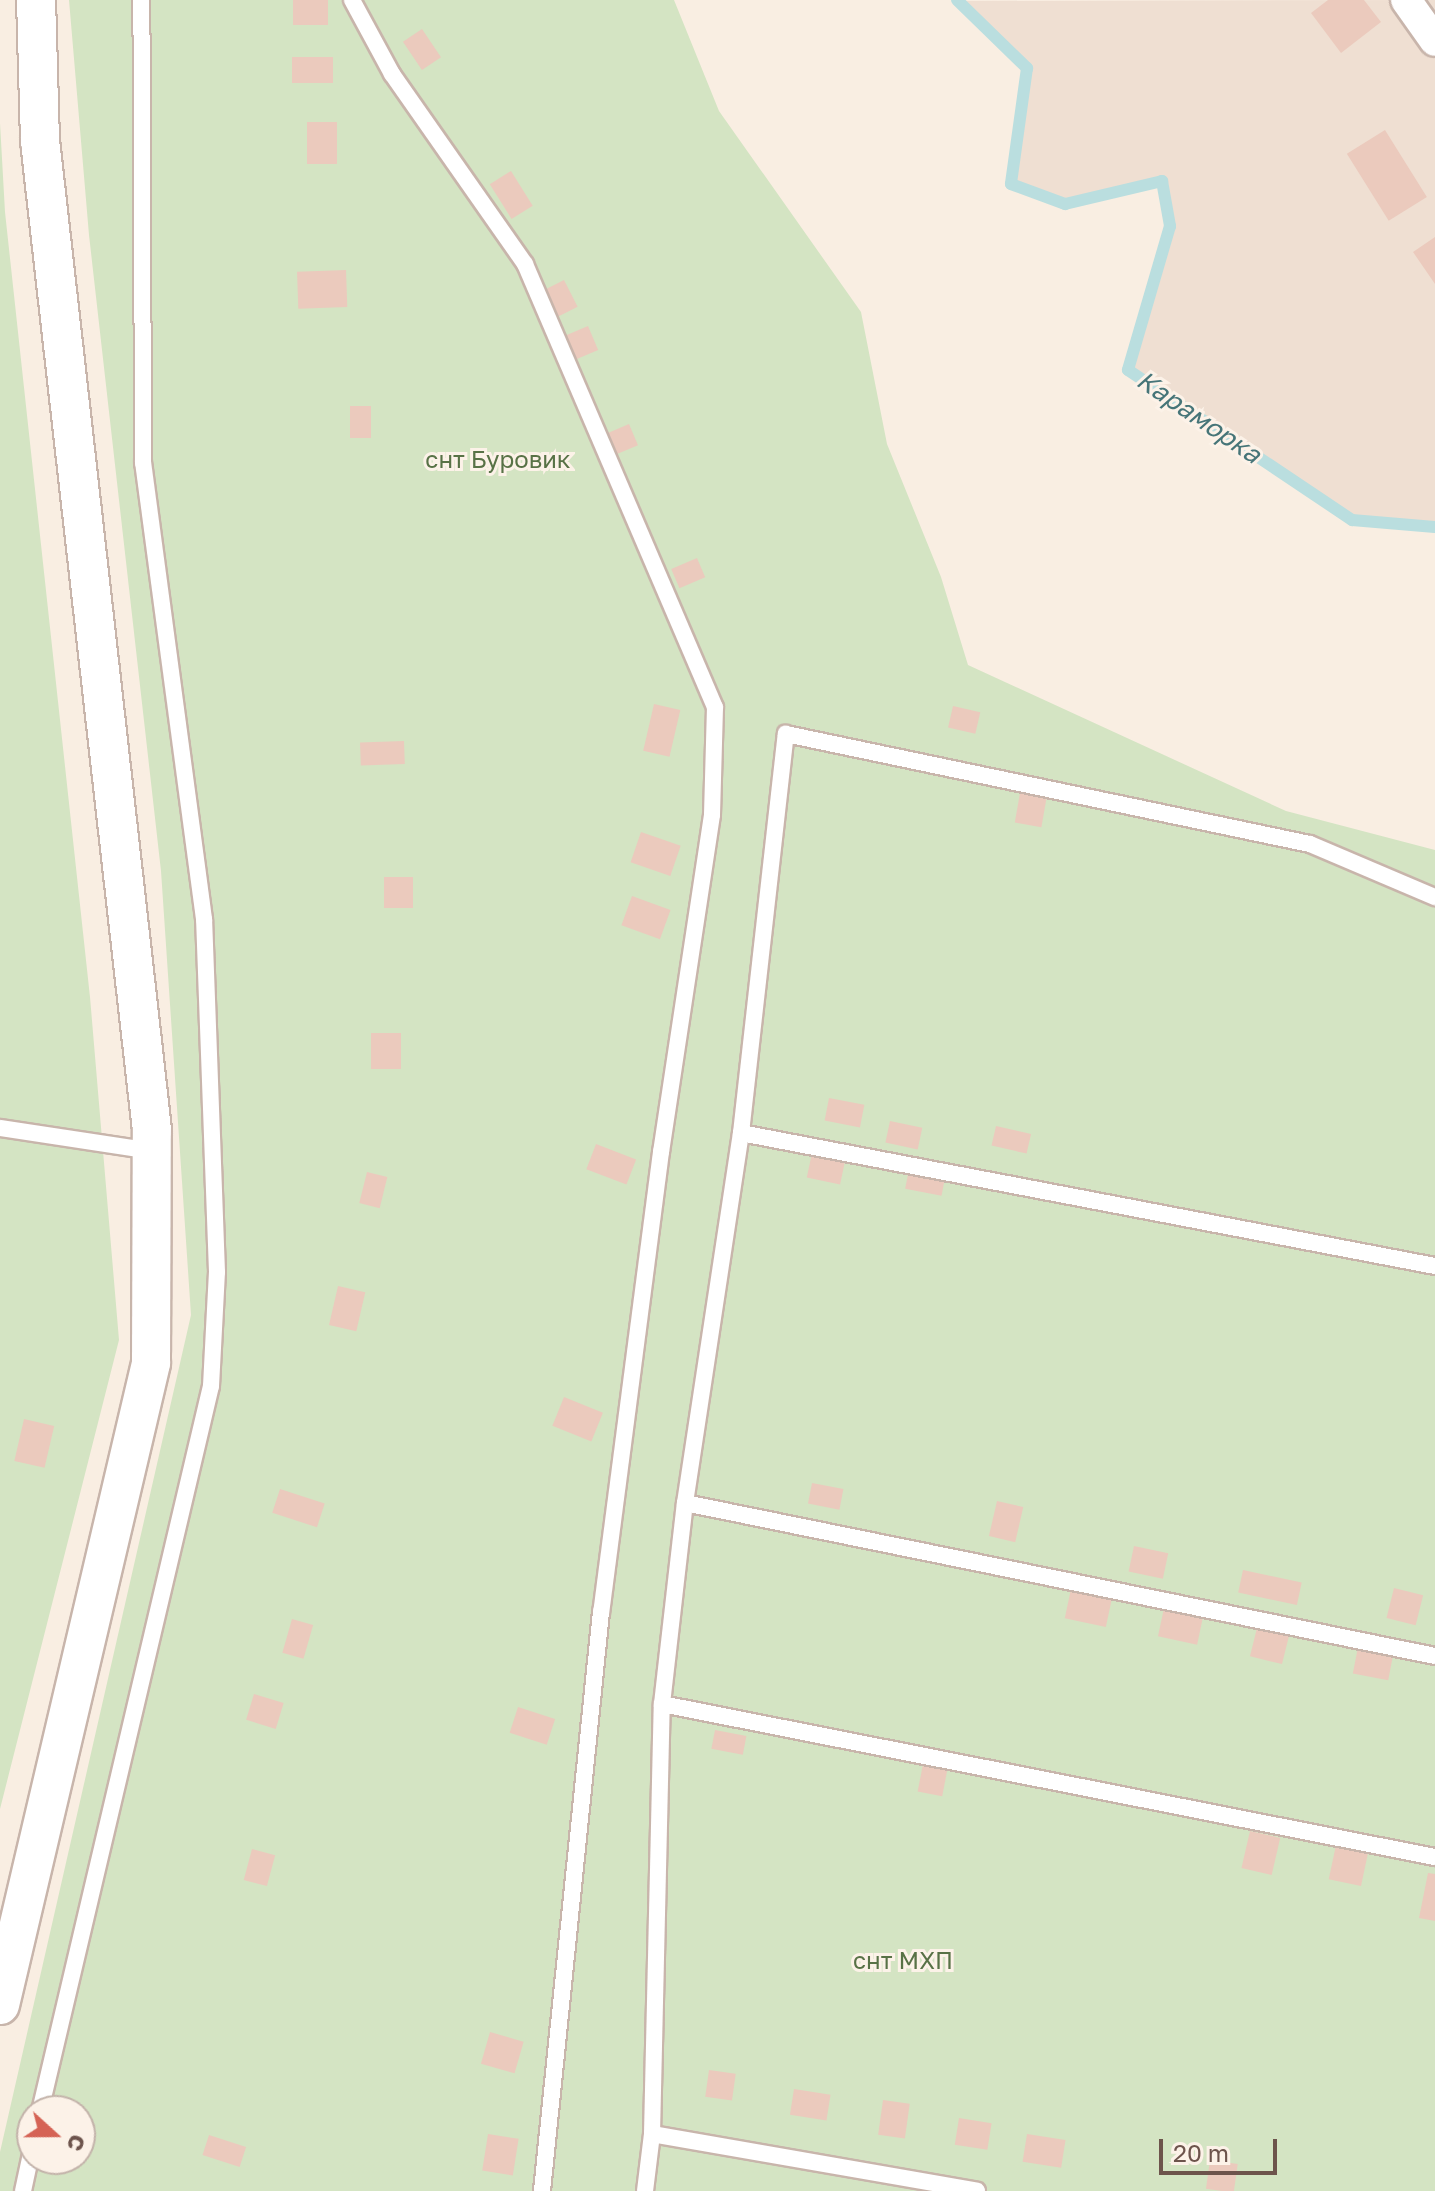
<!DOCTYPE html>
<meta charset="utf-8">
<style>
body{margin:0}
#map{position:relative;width:1435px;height:2191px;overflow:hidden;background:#f9eee2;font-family:"Golos Text",sans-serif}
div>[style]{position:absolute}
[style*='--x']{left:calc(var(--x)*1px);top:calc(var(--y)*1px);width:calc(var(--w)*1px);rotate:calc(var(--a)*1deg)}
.residential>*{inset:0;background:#efdfd2}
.green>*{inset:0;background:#d4e4c3}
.stream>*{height:12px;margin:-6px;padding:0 6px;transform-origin:6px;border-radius:6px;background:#badedf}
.building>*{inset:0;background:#ebcabd;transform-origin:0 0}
.roads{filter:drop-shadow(2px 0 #c8b5ab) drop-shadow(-2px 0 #c8b5ab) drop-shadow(0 2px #c8b5ab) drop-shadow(0 -2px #c8b5ab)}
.service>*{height:16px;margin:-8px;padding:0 8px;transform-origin:8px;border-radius:8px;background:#fff}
.minor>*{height:30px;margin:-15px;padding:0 15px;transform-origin:15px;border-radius:15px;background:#fff}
.tertiary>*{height:38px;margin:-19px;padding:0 19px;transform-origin:19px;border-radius:19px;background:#fff}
span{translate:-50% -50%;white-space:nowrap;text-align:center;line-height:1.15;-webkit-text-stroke:6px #fcf2e8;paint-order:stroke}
.park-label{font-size:24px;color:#587246}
.water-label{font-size:26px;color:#467578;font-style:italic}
.north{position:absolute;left:16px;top:2095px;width:80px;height:80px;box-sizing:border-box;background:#fcf2e8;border:2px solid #c3b3aa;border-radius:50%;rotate:111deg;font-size:22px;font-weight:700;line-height:32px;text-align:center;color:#6d544c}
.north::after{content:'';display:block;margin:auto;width:28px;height:36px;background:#d56355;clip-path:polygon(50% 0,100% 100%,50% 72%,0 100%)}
.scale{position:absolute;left:1159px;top:2139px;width:118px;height:36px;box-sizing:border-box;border:4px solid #6d544c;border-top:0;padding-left:10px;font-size:24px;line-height:28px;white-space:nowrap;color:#6d544c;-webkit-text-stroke:6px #fcf2e8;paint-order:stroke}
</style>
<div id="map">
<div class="residential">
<div style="clip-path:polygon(1435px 0,1435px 527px,1352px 520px,1128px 370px,1170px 227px,1162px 181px,1065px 204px,1011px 184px,1027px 68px,957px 1px)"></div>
</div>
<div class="green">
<div style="clip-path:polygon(evenodd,69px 0,674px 0,719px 111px,861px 312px,887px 444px,941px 577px,968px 665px,1286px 811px,1435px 850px,1435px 2191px,0 2191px,0 2152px,191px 1315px,161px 871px,89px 235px,69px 0,32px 2111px,80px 2111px,80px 2159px,32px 2159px,32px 2111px)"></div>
<div style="clip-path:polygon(0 123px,5px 212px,90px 997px,119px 1340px,0 1809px)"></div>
</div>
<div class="stream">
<div style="--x:957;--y:0;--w:98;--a:44.2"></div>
<div style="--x:1027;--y:68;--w:117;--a:97.9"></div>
<div style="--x:1011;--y:184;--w:58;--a:20.3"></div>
<div style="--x:1065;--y:204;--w:100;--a:-13.3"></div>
<div style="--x:1162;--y:181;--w:46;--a:79.9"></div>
<div style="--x:1170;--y:226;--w:150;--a:106.3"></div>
<div style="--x:1128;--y:370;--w:270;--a:33.8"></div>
<div style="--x:1352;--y:520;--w:83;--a:4.8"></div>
</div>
<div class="building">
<div style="left:293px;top:0;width:35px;height:25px"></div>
<div style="clip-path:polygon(1328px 0,1364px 0,1381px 22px,1341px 53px,1311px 13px)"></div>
<div style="left:422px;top:29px;width:34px;height:23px;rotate:56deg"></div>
<div style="left:292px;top:57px;width:41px;height:26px"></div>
<div style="left:307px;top:122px;width:30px;height:42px"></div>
<div style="left:1385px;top:130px;width:79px;height:45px;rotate:58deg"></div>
<div style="left:511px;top:171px;width:41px;height:25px;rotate:58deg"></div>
<div style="clip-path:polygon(1435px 237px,1435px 284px,1413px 252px)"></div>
<div style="left:346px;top:270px;width:37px;height:49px;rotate:88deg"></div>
<div style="left:564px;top:280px;width:30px;height:25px;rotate:63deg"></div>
<div style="left:588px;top:326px;width:26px;height:25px;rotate:67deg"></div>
<div style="left:350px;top:406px;width:21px;height:32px"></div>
<div style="left:629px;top:424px;width:23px;height:26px;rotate:67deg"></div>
<div style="left:697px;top:558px;width:21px;height:28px;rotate:67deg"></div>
<div style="left:654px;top:704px;width:27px;height:48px;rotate:13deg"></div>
<div style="left:953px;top:706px;width:28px;height:22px;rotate:13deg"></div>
<div style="left:404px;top:741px;width:23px;height:44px;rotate:88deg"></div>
<div style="left:1020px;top:793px;width:27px;height:30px;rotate:10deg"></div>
<div style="left:641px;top:832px;width:42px;height:32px;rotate:19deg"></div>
<div style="left:384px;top:877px;width:29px;height:31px"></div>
<div style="left:632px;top:896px;width:41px;height:31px;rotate:20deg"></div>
<div style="left:401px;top:1033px;width:36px;height:30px;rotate:90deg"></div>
<div style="left:829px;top:1098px;width:36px;height:23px;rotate:11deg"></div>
<div style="left:890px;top:1121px;width:33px;height:22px;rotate:12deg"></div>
<div style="left:996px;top:1126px;width:36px;height:20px;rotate:13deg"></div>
<div style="left:596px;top:1144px;width:43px;height:27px;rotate:21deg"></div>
<div style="left:812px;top:1153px;width:34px;height:25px;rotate:12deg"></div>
<div style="left:909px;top:1169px;width:37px;height:20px;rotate:11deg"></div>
<div style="left:367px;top:1172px;width:21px;height:32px;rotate:14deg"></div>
<div style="left:338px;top:1286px;width:28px;height:40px;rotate:13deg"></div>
<div style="left:564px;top:1397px;width:42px;height:31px;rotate:22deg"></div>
<div style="left:24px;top:1419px;width:31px;height:43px;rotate:13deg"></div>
<div style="left:812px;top:1483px;width:32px;height:21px;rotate:11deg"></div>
<div style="left:280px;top:1489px;width:47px;height:25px;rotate:18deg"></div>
<div style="left:997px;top:1501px;width:27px;height:36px;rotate:13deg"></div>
<div style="left:1134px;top:1546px;width:35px;height:26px;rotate:12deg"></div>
<div style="left:1243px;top:1570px;width:60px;height:23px;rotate:12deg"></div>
<div style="left:1394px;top:1588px;width:30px;height:31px;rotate:14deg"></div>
<div style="left:1071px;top:1589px;width:42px;height:30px;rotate:12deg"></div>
<div style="left:1164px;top:1608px;width:40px;height:29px;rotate:12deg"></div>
<div style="left:292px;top:1619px;width:22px;height:35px;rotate:16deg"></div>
<div style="left:1257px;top:1628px;width:33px;height:29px;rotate:14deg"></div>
<div style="left:1358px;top:1647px;width:36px;height:27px;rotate:11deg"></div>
<div style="left:254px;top:1694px;width:31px;height:27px;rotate:17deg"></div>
<div style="left:518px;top:1707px;width:39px;height:27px;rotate:18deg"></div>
<div style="left:715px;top:1730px;width:32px;height:19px;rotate:11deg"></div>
<div style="left:923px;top:1764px;width:25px;height:28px;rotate:11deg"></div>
<div style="left:1250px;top:1831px;width:31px;height:38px;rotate:13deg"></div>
<div style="left:1336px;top:1845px;width:33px;height:35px;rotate:12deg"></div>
<div style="left:252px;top:1849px;width:24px;height:32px;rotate:15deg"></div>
<div style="clip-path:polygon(1428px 1873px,1435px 1874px,1435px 1921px,1419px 1918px)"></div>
<div style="left:490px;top:2032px;width:35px;height:33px;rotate:16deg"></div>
<div style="left:709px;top:2070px;width:27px;height:27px;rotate:8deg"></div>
<div style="left:794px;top:2089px;width:37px;height:26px;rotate:9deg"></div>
<div style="left:883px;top:2100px;width:27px;height:35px;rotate:8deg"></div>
<div style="left:959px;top:2118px;width:33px;height:27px;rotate:9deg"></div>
<div style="left:488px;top:2134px;width:31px;height:37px;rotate:9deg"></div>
<div style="left:1027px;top:2134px;width:39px;height:28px;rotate:9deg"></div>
<div style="left:209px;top:2135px;width:39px;height:21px;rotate:18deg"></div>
<div style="left:1210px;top:2160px;width:28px;height:29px;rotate:8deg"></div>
</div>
<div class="roads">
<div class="service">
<div style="--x:352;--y:0;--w:84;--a:61.6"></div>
<div style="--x:392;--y:74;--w:232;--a:55"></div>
<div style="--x:525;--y:264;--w:482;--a:66.8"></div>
<div style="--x:715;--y:707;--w:108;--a:91.6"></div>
<div style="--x:712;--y:815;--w:341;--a:98.6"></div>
<div style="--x:661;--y:1152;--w:464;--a:97.4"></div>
<div style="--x:601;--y:1612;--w:582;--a:95.82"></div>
<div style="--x:0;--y:1128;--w:154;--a:8.6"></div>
<div style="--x:741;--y:1133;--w:707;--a:10.85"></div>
<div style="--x:685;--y:1503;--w:765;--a:11.53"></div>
<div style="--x:662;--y:1704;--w:788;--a:11.2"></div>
<div style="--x:40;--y:2111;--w:745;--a:-76.73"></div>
<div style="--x:211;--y:1386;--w:114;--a:-87"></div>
<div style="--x:217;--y:1272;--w:353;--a:-92.1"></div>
<div style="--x:204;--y:919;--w:460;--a:-97.6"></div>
<div style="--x:143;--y:463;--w:463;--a:-90.2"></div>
<div style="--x:652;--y:2134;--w:330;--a:9.9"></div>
<div style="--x:23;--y:2191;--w:43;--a:-77.9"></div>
<div style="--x:645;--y:2191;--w:57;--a:-83"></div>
<div style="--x:652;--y:2134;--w:430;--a:-88.7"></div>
<div style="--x:662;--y:1704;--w:202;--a:-83.5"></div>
<div style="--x:685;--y:1503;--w:374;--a:-81.4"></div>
<div style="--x:741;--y:1133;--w:402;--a:-83.6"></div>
<div style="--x:786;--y:734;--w:535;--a:11.86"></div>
<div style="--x:1310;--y:844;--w:136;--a:23"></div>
</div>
<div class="minor">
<div style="--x:1406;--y:0;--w:50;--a:54.7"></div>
</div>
<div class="tertiary">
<div style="--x:0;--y:2005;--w:660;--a:-76.76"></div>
<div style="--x:151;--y:1363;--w:233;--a:-89.8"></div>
<div style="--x:152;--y:1130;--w:995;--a:-96.46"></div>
<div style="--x:40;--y:141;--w:141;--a:-91.6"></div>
</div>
</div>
<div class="park-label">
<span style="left:498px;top:459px">снт Буровик</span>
<span style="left:903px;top:1960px">снт МХП</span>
</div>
<div class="water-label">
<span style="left:1199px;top:417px;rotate:34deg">Караморка</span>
</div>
<div class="north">С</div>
<div class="scale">20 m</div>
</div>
